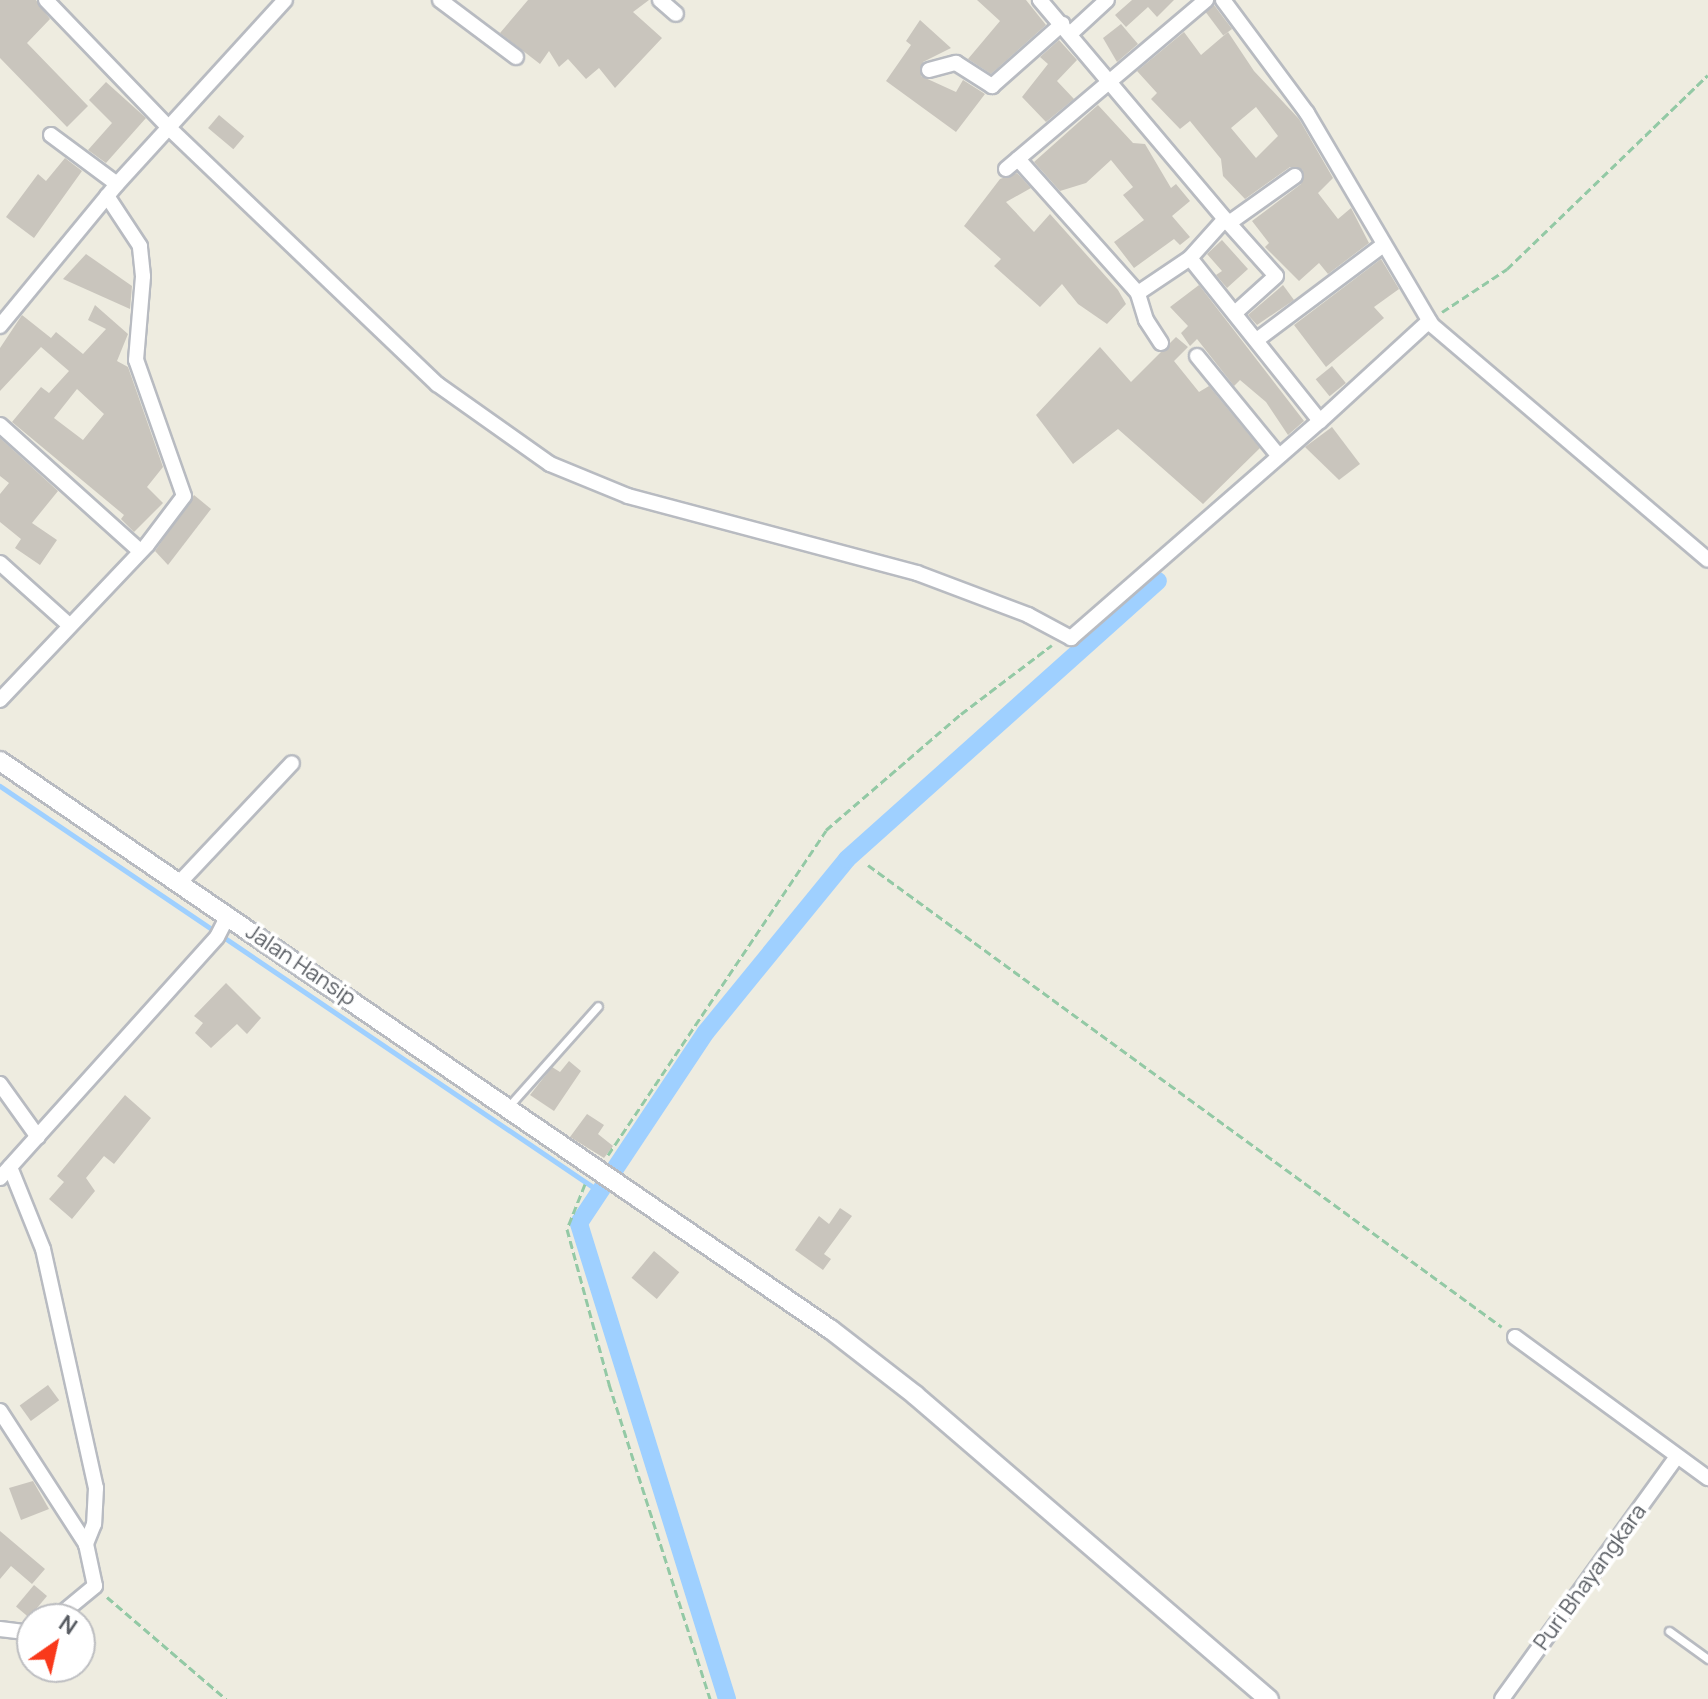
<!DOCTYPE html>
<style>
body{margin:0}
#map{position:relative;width:1708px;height:1699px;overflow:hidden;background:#eeece0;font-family:Manrope,sans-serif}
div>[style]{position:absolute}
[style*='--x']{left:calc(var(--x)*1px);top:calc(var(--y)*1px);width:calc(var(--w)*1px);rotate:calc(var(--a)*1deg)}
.stream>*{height:5px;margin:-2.5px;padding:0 2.5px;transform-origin:2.5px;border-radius:2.5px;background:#9fd0ff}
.canal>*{height:18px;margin:-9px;padding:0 9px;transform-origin:9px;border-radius:9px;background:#9fd0ff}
.building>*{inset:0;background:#c9c5bd;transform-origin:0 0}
.path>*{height:3px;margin-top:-1.5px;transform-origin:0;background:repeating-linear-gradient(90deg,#93c9a5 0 8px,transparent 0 12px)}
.roads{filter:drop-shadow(2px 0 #b8bbc1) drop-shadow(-2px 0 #b8bbc1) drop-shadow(0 2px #b8bbc1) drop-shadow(0 -2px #b8bbc1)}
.service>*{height:7px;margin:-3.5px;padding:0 3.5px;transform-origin:3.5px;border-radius:3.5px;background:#fff}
.minor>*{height:14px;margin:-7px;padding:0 7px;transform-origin:7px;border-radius:7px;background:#fff}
.tertiary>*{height:18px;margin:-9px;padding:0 9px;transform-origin:9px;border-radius:9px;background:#fff}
span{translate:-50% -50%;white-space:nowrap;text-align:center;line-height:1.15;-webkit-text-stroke:7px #fff;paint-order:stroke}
.street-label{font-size:22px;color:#595d63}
.north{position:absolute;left:16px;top:1603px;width:80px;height:80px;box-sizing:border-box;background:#fff;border:2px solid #bdbec1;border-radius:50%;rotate:34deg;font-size:22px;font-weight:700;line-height:32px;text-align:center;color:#595d63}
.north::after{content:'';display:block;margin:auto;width:28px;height:36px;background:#f9391b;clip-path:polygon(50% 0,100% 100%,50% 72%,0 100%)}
</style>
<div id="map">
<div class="stream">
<div style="--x:0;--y:786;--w:724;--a:34.08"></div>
</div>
<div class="canal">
<div style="--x:727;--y:1699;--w:498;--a:-107.3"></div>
<div style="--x:579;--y:1223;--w:229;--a:-56.4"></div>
<div style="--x:706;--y:1032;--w:223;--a:-50.8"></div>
<div style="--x:847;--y:859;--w:417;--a:-41.8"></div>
</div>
<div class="building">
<div style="clip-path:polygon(0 0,36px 0,50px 19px,27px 43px,88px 106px,67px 127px,0 58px)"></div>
<div style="clip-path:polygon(528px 0,649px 0,633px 12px,662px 38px,615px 88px,599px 68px,586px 79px,568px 59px,559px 67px,549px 51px,540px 64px,500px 33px)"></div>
<div style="clip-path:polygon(977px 0,1026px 0,1046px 25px,991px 74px,968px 59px,1000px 21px)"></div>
<div style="clip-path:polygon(1132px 0,1174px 0,1157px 17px,1148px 7px,1126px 27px,1115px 15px)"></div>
<div style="left:1214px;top:5px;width:30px;height:11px;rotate:53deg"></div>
<div style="clip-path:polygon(920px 20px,951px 48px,923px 62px,921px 76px,956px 92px,963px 80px,985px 94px,956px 132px,886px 81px,911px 45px,906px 41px)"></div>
<div style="clip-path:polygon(1121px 24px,1138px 44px,1117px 62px,1103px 38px)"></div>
<div style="clip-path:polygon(evenodd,1184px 32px,1201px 55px,1228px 32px,1254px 71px,1299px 119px,1333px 178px,1318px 193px,1338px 219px,1351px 208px,1369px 243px,1328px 274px,1319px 263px,1299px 281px,1265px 247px,1269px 243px,1252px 221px,1301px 184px,1303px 170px,1290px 167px,1245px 199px,1223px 176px,1221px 159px,1190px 121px,1180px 129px,1151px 99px,1157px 93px,1137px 71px,1184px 32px,1256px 107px,1278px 136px,1256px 158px,1231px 128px,1256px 107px)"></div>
<div style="clip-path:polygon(1059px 40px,1077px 60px,1057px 81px,1074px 99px,1046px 122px,1022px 97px,1048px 64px,1040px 57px)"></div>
<div style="clip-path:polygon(106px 82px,146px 118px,106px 163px,88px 150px,112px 123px,89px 100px)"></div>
<div style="clip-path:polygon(1098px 105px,1133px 143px,1145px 144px,1171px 188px,1176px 184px,1190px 201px,1172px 216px,1190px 237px,1180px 245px,1174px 239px,1134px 268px,1114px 242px,1144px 220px,1123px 195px,1133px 187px,1111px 160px,1086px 183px,1060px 191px,1034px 162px)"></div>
<div style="left:219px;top:115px;width:33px;height:17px;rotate:40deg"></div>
<div style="clip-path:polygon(65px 158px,82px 171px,34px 238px,6px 217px,38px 174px,46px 181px)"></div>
<div style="clip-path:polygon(1017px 173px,1031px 188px,1006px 202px,1034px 232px,1050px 214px,1118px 290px,1126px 304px,1107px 324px,1078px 304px,1062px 284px,1040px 307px,994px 266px,1001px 259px,964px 226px,1000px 179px)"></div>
<div style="clip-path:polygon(1222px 240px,1248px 269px,1227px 288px,1216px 275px,1222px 271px,1207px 254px)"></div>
<div style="clip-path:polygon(86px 254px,132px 286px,130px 309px,63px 279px)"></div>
<div style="clip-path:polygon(1381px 259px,1399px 289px,1374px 307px,1384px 318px,1326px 367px,1294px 325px)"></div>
<div style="clip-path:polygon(1199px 285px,1304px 421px,1288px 435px,1266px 402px,1240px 380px,1234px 386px,1197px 339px,1190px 346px,1181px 333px,1188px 326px,1170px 307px)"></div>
<div style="clip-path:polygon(1283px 285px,1294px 300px,1257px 325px,1248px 315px)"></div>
<div style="clip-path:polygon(evenodd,95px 305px,128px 334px,117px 361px,128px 367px,163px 467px,147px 487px,163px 503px,134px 532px,121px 519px,124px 515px,12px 422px,41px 387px,49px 393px,69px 371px,41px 347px,0 391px,0 348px,22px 315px,51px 338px,56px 332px,83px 354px,106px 329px,88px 320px,95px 305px,77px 389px,104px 414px,83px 440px,54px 418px,77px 389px)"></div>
<div style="clip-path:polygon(1176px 337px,1188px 347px,1174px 361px,1199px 392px,1209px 386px,1260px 448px,1203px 504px,1118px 429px,1073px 464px,1036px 415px,1100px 347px,1131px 382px)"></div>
<div style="left:1332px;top:366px;width:22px;height:21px;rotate:51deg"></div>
<div style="clip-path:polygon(1332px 427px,1360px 464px,1339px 480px,1305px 447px)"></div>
<div style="clip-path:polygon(0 438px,58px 491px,32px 523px,57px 540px,40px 565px,15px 548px,21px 539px,0 522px,0 494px,9px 483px,0 476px)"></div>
<div style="clip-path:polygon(194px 495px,211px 509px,168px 565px,155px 551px)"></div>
<div style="clip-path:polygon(226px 983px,261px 1018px,247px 1034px,237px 1024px,211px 1048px,195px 1033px,203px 1023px,194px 1016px)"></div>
<div style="clip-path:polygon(569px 1061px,581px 1071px,554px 1111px,530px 1095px,552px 1067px,560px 1072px)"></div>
<div style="clip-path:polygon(125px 1095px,151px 1118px,114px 1164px,104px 1156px,86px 1178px,95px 1191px,72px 1219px,49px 1199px,64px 1182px,57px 1176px)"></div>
<div style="clip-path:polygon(587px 1114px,604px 1125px,598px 1134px,613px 1146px,604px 1158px,570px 1137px)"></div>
<div style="clip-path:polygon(840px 1208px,852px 1216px,824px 1254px,831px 1259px,823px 1270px,795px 1250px,819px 1216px,829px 1224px)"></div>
<div style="left:654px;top:1251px;width:33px;height:35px;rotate:40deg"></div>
<div style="left:48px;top:1385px;width:19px;height:35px;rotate:54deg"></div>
<div style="clip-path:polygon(33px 1481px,49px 1509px,21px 1520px,9px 1488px)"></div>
<div style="clip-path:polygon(0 1531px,45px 1569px,32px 1584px,11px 1566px,0 1579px)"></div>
<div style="left:34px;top:1585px;width:17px;height:28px;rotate:40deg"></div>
</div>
<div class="path">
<div style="--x:1442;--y:312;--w:78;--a:-33.5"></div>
<div style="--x:1507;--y:269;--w:279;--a:-44"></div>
<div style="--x:868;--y:865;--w:784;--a:36.08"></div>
<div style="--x:608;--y:1155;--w:391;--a:-56.1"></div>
<div style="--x:826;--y:830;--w:178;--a:-40.7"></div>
<div style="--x:961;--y:714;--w:114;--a:-37.2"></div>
<div style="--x:585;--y:1184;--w:48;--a:111.8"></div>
<div style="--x:567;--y:1229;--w:161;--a:74.8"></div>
<div style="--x:609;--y:1384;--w:331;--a:72.2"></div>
<div style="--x:107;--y:1597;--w:157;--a:40.6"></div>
</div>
<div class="roads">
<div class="service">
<div style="--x:508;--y:1107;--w:135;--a:-48.3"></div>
<div style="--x:1669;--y:1631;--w:48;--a:35.7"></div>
</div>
<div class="minor">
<div style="--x:46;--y:0;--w:178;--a:46.1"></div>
<div style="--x:169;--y:128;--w:371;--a:43.7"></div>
<div style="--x:437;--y:384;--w:138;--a:35.3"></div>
<div style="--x:550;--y:464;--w:84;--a:22.3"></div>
<div style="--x:628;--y:496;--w:299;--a:14.9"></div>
<div style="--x:917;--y:573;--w:119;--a:20.7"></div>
<div style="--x:1028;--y:615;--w:49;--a:28.1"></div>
<div style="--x:1071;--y:638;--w:330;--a:-41.1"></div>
<div style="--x:1320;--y:421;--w:208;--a:-128.6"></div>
<div style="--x:1190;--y:258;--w:52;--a:-48.1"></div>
<div style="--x:1225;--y:219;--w:287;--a:-130.2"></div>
<div style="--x:440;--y:0;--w:95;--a:36.9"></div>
<div style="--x:660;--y:0;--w:21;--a:41"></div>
<div style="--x:1223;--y:0;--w:141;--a:53.4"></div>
<div style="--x:1307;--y:113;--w:246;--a:59.5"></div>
<div style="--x:1432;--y:325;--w:362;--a:40.4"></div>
<div style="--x:1070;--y:34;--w:50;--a:-42.6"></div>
<div style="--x:929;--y:70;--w:28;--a:-15"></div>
<div style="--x:956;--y:63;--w:43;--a:32.6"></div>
<div style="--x:992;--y:86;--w:94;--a:-41.5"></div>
<div style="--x:51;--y:135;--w:82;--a:36.6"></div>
<div style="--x:1018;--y:159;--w:180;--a:48.2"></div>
<div style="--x:1006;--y:169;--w:262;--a:-40.2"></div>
<div style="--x:1225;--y:219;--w:76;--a:48.2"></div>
<div style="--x:1276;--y:276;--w:54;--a:138"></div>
<div style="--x:1229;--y:223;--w:81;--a:-35.5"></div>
<div style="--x:0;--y:326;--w:184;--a:-50.5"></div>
<div style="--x:117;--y:184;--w:249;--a:-47.6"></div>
<div style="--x:1258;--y:339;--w:156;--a:-36.9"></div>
<div style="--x:1161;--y:343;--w:27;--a:-123"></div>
<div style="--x:1146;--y:320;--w:28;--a:-107"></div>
<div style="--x:1138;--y:293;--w:63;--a:-33.9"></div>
<div style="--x:1197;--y:356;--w:128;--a:50.7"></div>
<div style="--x:1320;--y:421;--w:148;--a:-42.5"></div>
<div style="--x:0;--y:425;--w:188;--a:42"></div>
<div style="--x:0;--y:563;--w:93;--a:41.9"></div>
<div style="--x:0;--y:700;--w:214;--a:-46.5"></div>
<div style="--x:147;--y:545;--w:61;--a:-52.9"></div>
<div style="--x:184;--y:496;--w:144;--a:-109.4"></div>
<div style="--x:136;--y:360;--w:84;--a:-85.2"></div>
<div style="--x:143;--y:276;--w:30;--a:-96"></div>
<div style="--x:140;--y:246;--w:60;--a:-123.4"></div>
<div style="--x:180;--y:882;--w:163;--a:-46.7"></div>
<div style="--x:0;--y:1084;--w:65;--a:54.4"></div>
<div style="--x:10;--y:1167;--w:88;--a:68.1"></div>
<div style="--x:43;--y:1249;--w:245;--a:77.5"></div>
<div style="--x:96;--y:1488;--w:36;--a:93"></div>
<div style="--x:94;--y:1524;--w:22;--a:112"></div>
<div style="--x:86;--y:1544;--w:43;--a:77.9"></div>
<div style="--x:95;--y:1586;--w:52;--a:140.5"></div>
<div style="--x:0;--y:1178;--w:324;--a:-48"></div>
<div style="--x:217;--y:937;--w:25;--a:-63"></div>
<div style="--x:1515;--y:1337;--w:239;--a:36.2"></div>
<div style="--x:0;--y:1411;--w:158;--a:57.1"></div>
<div style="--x:0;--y:1629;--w:32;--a:7"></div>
<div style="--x:1502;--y:1699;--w:299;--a:-54.2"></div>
</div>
<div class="tertiary">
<div style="--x:0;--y:761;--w:1006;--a:34.39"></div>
<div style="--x:830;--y:1329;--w:108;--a:37.8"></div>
<div style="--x:915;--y:1395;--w:467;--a:40.7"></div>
</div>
</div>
<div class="street-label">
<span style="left:301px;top:965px;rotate:34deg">Jalan Hansip</span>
<span style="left:1590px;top:1577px;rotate:-54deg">Puri Bhayangkara</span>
</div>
<div class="north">N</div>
</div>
